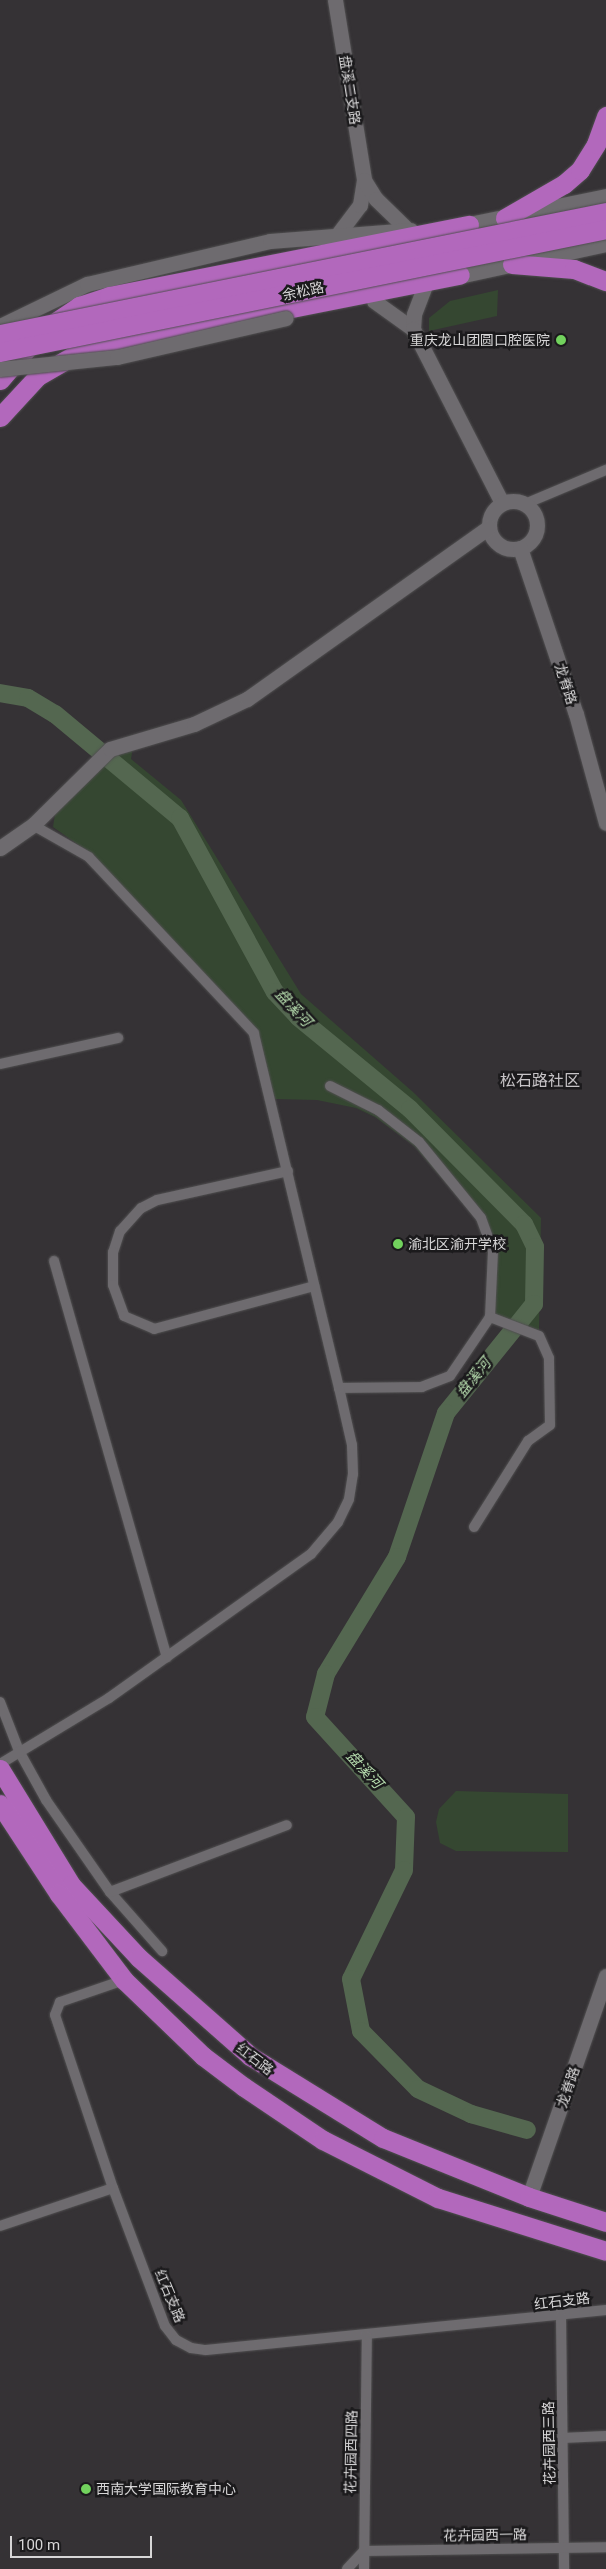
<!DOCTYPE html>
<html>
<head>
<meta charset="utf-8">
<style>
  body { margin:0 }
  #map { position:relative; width:606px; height:2569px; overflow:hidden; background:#353235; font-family:Roboto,"Noto Sans SC",sans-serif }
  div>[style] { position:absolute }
  .green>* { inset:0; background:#354731 }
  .river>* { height:18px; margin:-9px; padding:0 9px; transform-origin:9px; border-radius:9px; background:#546750 }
  .roads { filter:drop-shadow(0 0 1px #504f50) drop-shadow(0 0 1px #504f50) }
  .street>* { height:10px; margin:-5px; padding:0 5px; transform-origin:5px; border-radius:5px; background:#6e6b6f }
  .secondary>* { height:15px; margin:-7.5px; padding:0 7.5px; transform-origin:7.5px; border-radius:7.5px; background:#6e6b6f }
  .secondary>.ring { margin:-7.5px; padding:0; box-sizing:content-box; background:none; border:15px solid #6e6b6f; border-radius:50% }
  .highway>* { height:19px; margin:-9.5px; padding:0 9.5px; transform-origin:9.5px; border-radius:9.5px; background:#b268bc }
  .bridges { filter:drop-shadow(0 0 1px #504f50) drop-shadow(0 0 1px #504f50) }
  .secondary-bridge>* { height:15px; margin:-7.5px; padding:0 7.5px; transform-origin:7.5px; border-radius:7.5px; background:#6e6b6f }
  .highway-bridge>* { height:19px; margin:-9.5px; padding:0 9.5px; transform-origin:9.5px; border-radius:9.5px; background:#b268bc }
  .dots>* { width:14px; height:14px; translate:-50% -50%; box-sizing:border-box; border:2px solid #1b1a1c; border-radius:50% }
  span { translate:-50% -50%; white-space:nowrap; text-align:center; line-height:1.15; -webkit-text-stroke:5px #1b1a1c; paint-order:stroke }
  .street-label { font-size:14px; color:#d7d6d7 }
  .poi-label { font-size:14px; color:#d7d6d7 }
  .right { translate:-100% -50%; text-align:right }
  .left { translate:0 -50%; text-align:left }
  .water-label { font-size:15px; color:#b5dbad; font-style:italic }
  .quarter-label { font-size:16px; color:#c7c4c7 }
  .scale { position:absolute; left:10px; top:2536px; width:142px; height:22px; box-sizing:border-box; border:2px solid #d7d6d7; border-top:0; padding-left:6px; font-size:15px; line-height:18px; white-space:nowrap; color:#d7d6d7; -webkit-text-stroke:4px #1b1a1c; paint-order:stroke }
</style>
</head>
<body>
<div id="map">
  <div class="green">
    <i style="clip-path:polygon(498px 290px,497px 316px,429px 331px,429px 318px,450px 301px)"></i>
    <i style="clip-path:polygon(133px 747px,131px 759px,181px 800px,301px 994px,413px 1092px,541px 1218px,539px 1330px,486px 1314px,488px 1252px,477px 1220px,414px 1146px,375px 1117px,356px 1108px,317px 1100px,275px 1099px,255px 1031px,90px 853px,53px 827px,55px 814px,115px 755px)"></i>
    <i style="clip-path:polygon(456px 1791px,568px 1794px,568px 1852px,456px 1851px,440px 1843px,436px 1822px,439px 1809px)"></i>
  </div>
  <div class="river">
    <i style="left:0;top:693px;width:28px;rotate:10deg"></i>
    <i style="left:28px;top:698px;width:31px;rotate:31deg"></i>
    <i style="left:55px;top:714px;width:163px;rotate:39.8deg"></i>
    <i style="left:180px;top:818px;width:198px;rotate:61.4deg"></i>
    <i style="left:275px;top:992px;width:34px;rotate:47deg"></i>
    <i style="left:298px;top:1017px;width:145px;rotate:39.4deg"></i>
    <i style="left:410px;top:1109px;width:162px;rotate:45.3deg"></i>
    <i style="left:524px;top:1224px;width:25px;rotate:64deg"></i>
    <i style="left:535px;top:1247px;width:57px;rotate:91deg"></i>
    <i style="left:534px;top:1304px;width:140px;rotate:128.9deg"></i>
    <i style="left:446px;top:1413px;width:152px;rotate:108.8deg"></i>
    <i style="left:397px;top:1557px;width:137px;rotate:121.3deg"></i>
    <i style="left:326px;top:1674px;width:44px;rotate:104.3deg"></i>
    <i style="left:315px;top:1717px;width:135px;rotate:47.7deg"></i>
    <i style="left:406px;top:1817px;width:53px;rotate:92.2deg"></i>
    <i style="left:404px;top:1870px;width:121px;rotate:115.9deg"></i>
    <i style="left:351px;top:1979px;width:53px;rotate:79.1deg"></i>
    <i style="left:361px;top:2031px;width:81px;rotate:45.5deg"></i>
    <i style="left:418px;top:2089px;width:59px;rotate:25.3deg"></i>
    <i style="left:471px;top:2114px;width:58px;rotate:15.9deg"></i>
  </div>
  <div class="roads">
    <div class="street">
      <i style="left:525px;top:504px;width:88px;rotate:-22.8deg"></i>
      <i style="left:0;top:1064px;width:121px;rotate:-12.4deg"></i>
      <i style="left:330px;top:1086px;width:54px;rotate:26.6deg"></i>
      <i style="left:378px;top:1110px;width:52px;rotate:38deg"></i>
      <i style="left:419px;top:1142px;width:98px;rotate:50.8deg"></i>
      <i style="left:481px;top:1218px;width:35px;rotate:70deg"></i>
      <i style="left:493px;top:1251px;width:66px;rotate:92.6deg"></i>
      <i style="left:490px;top:1317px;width:71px;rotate:124.1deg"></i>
      <i style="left:450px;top:1376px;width:30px;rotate:159deg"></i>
      <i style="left:422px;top:1387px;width:83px;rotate:179.3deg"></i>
      <i style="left:288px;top:1171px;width:134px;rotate:167.5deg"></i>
      <i style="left:157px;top:1200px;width:18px;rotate:153deg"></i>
      <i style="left:141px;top:1208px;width:31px;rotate:132deg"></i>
      <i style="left:120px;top:1231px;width:22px;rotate:108deg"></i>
      <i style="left:113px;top:1252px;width:33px;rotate:90deg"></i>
      <i style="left:113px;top:1285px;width:33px;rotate:70deg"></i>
      <i style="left:124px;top:1316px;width:33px;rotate:23deg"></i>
      <i style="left:154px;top:1329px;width:166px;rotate:-15deg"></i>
      <i style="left:54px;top:1261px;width:412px;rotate:74.1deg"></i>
      <i style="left:474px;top:1527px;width:102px;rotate:-57.9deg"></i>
      <i style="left:528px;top:1441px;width:27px;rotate:-36deg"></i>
      <i style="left:550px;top:1425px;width:67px;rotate:-90.9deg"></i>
      <i style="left:549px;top:1358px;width:24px;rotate:-114deg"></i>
      <i style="left:539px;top:1336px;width:53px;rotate:-158.8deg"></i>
      <i style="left:0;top:1702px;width:53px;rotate:68.8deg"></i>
      <i style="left:19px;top:1751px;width:56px;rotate:61.1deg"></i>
      <i style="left:46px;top:1800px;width:112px;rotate:55.2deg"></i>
      <i style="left:110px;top:1892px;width:79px;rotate:48.6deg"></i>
      <i style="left:0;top:1764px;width:127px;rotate:-31.2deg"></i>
      <i style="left:109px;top:1698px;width:248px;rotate:-35.5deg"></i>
      <i style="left:311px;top:1554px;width:42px;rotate:-49.8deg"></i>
      <i style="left:338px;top:1522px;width:25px;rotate:-64deg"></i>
      <i style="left:349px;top:1499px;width:25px;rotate:-81deg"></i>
      <i style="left:353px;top:1474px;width:29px;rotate:-92deg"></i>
      <i style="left:352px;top:1445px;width:58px;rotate:-102.8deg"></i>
      <i style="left:339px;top:1388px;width:365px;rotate:-103.5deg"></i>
      <i style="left:254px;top:1033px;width:241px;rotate:-133.2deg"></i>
      <i style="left:89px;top:857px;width:64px;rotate:-150.3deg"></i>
      <i style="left:110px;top:1892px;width:189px;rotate:-20.7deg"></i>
      <i style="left:124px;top:1980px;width:68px;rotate:161deg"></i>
      <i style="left:60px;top:2002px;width:14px;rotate:111deg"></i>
      <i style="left:55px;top:2015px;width:182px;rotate:71.5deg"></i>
      <i style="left:113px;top:2188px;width:147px;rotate:69.4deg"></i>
      <i style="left:165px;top:2326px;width:18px;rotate:52deg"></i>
      <i style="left:176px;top:2340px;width:17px;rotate:28deg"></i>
      <i style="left:191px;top:2348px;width:15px;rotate:8deg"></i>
      <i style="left:206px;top:2350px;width:402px;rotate:-5.7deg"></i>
      <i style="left:0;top:2226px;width:119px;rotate:-18.6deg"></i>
      <i style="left:561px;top:2316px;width:253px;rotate:89.3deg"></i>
      <i style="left:562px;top:2438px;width:44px;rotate:-2.6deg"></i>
      <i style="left:347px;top:2569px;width:25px;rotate:-47deg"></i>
      <i style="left:364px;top:2551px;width:242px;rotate:-0.9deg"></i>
      <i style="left:364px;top:2569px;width:233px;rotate:-89.3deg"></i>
    </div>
    <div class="secondary">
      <i style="left:335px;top:0;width:182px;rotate:80.8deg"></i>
      <i style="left:459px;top:226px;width:150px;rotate:-11.5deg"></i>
      <i style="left:338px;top:234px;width:36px;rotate:-53deg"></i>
      <i style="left:360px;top:205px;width:25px;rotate:-81deg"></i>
      <i style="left:364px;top:180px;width:22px;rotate:58deg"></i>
      <i style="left:376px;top:199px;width:45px;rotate:44.1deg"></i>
      <i style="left:450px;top:278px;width:160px;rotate:-12.3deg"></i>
      <i style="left:374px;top:301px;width:48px;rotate:35.7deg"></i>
      <i style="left:413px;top:329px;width:15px;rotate:-86deg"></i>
      <i style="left:414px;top:314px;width:30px;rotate:-69deg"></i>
      <i style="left:0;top:326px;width:97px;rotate:-25.8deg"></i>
      <i style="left:87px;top:284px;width:188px;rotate:-13.2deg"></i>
      <i style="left:270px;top:241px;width:141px;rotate:-4.5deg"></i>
      <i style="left:413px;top:329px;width:195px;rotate:62.9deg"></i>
      <i class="ring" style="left:489px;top:501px;width:33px;height:33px"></i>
      <i style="left:520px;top:548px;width:175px;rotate:71.4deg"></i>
      <i style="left:576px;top:714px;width:113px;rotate:74.6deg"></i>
      <i style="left:0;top:848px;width:40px;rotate:-34.9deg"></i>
      <i style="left:33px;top:825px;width:108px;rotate:-44.6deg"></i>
      <i style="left:110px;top:749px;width:88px;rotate:-16.6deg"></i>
      <i style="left:194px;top:724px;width:59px;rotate:-25.3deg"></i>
      <i style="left:247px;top:699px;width:297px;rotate:-35.4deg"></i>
      <i style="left:529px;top:2197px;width:234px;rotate:-70.8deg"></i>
    </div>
    <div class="highway">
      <i style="left:505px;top:218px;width:68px;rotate:-30deg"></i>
      <i style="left:564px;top:184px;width:21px;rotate:-41deg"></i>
      <i style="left:580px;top:170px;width:31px;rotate:-58deg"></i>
      <i style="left:596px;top:144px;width:30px;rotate:-70deg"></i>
      <i style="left:512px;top:264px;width:62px;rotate:4.6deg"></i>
      <i style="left:574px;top:269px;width:34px;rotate:21deg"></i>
      <i style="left:0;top:380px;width:65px;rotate:-49.4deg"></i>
      <i style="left:42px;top:331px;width:45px;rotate:-34deg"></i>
      <i style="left:79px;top:306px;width:32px;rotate:-18deg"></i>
      <i style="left:109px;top:296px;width:367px;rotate:-11.2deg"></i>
      <i style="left:0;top:417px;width:56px;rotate:-47.2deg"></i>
      <i style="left:38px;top:376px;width:54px;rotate:-29.9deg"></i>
      <i style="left:85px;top:349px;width:382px;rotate:-11.2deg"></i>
      <i style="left:0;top:1769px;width:136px;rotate:58.5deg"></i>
      <i style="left:71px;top:1885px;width:100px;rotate:47deg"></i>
      <i style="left:139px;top:1958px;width:148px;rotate:41.4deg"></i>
      <i style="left:250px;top:2056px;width:156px;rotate:31.7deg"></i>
      <i style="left:383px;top:2138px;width:157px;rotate:22deg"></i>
      <i style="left:529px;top:2197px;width:81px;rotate:18deg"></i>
      <i style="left:0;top:1804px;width:108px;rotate:56.8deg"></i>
      <i style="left:59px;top:1894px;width:108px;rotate:52.9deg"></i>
      <i style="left:124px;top:1980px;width:110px;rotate:43.9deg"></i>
      <i style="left:203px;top:2056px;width:51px;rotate:37.1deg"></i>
      <i style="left:244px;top:2087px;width:95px;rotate:33.9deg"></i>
      <i style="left:323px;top:2140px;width:129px;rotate:26.8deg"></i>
      <i style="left:438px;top:2198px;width:176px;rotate:17.5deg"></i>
    </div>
  </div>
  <div class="bridges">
    <div class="secondary-bridge">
      <i style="left:0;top:369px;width:118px;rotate:-5.9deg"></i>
      <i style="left:117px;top:357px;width:173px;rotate:-13deg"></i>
    </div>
    <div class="highway-bridge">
      <i style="left:0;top:334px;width:618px;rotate:-11.38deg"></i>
      <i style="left:0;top:352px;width:618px;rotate:-11.47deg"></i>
    </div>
  </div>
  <div class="dots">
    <i style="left:561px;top:340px;background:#72d25d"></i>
    <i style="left:398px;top:1244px;background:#72d25d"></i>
    <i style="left:86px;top:2489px;background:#72d25d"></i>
  </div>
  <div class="street-label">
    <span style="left:350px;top:90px;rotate:81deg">盘溪二支路</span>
    <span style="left:303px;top:291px;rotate:-12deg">余松路</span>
    <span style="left:566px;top:684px;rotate:72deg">龙脊路</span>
    <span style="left:255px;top:2059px;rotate:37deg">红石路</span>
    <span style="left:568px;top:2087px;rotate:-71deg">龙脊路</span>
    <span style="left:170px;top:2296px;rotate:67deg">红石支路</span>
    <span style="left:562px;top:2301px;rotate:-7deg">红石支路</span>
    <span style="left:549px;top:2443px;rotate:-91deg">花卉园西三路</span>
    <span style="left:351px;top:2452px;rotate:-89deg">花卉园西四路</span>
    <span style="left:485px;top:2535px;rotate:-1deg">花卉园西一路</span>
  </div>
  <div class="poi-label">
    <span class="right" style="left:550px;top:340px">重庆龙山团圆口腔医院</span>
    <span class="left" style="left:408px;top:1244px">渝北区渝开学校</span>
    <span class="left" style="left:96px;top:2489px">西南大学国际教育中心</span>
  </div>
  <div class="water-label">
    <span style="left:293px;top:1008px;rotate:47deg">盘溪河</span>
    <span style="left:474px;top:1378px;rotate:-51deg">盘溪河</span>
    <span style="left:364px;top:1770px;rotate:47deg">盘溪河</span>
  </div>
  <div class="quarter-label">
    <span style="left:540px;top:1081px">松石路社区</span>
  </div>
  <div class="scale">100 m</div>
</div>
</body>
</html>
